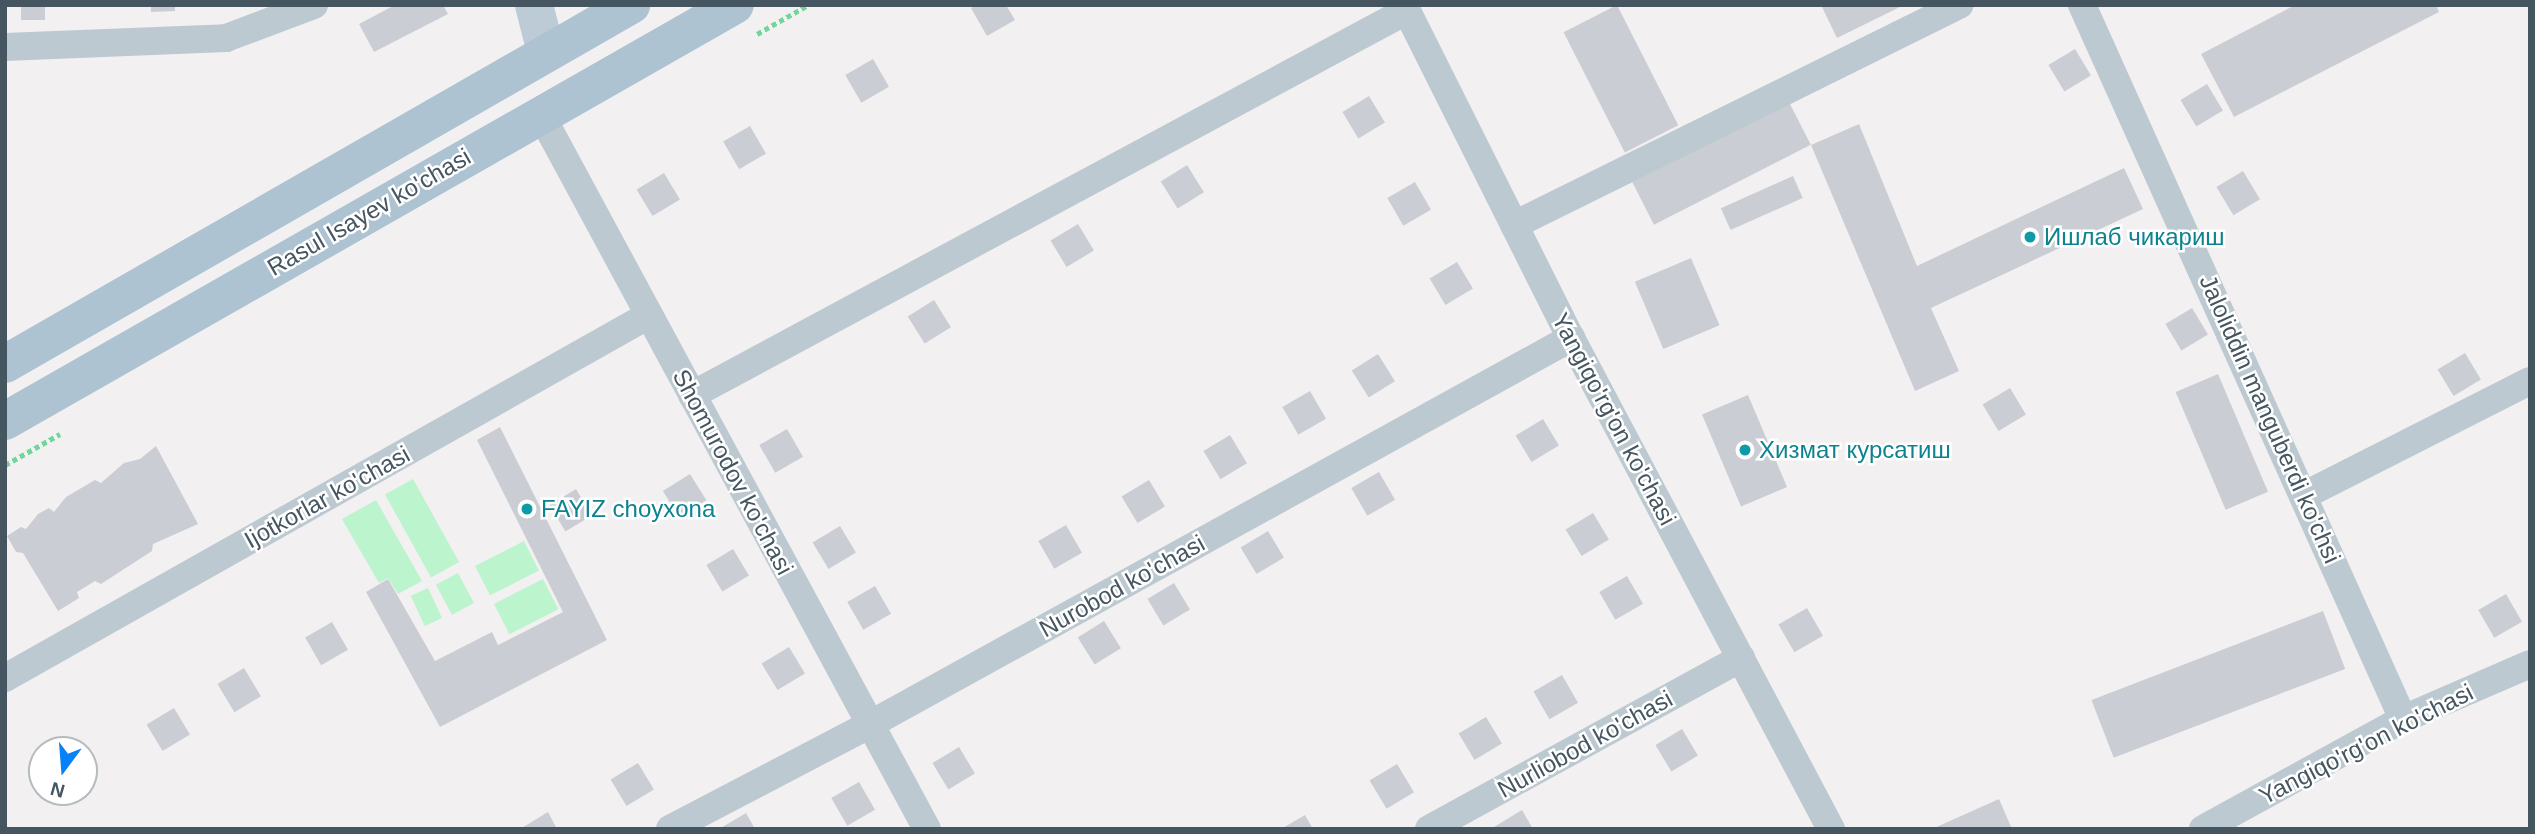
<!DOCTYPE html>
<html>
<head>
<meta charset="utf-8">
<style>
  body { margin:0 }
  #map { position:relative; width:2535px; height:834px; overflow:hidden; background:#f3f0f1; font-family:Helvetica,sans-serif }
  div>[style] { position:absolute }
  .green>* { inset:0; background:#bbf4cd; transform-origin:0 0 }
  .building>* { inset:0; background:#caced4; transform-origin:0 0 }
  .path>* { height:4.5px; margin-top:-2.25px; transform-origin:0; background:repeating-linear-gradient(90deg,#70d69c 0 5px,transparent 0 8.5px) }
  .street>* { height:28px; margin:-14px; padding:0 14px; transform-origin:14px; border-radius:14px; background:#bdc9d1 }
  .secondary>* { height:38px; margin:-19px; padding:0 19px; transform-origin:19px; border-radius:19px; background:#bdcbd6 }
  .primary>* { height:38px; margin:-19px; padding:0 19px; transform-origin:19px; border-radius:19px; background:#aec3d2 }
  .dots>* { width:19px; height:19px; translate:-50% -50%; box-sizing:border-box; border:4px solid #fff; border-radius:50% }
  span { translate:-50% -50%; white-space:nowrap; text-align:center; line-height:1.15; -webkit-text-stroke:5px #fff; paint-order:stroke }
  .street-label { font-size:24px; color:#465660 }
  .culture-label { font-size:24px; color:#0d838f }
  .left { translate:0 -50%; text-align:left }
  .frame { position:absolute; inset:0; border:7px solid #465660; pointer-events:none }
  .north { position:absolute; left:28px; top:736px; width:70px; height:70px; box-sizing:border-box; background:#fff; border:2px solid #b5bbbf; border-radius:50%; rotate:196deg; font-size:19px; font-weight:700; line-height:28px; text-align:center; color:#465660 }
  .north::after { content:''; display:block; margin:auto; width:24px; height:32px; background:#0681f8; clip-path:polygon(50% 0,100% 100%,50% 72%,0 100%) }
</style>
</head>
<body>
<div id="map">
  <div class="green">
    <i style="left:413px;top:479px;width:95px;height:32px;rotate:61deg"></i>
    <i style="clip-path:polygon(376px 500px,422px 581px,398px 594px,388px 578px,379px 583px,342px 519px)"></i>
    <i style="left:524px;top:541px;width:33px;height:55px;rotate:63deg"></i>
    <i style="left:458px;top:573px;width:34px;height:25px;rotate:62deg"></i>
    <i style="left:543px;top:579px;width:34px;height:55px;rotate:63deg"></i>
    <i style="left:428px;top:588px;width:33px;height:19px;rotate:65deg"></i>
  </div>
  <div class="building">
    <i style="left:21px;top:5px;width:24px;height:15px"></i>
    <i style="clip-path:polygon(151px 5px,175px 5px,175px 11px,151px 12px)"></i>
    <i style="clip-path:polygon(395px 5px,443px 5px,448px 14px,374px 52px,359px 24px)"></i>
    <i style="clip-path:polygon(976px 5px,1006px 5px,1015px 20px,987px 36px,971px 8px)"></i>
    <i style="left:1617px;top:5px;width:135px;height:60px;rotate:63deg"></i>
    <i style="clip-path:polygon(1821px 5px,1904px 5px,1837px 38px)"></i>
    <i style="clip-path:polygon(2295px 5px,2436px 5px,2439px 12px,2234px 117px,2201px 54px)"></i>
    <i style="left:2075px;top:49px;width:31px;height:31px;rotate:59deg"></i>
    <i style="left:873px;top:59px;width:32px;height:32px;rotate:60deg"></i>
    <i style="left:2207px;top:84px;width:31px;height:31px;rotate:59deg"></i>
    <i style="left:1369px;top:96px;width:31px;height:31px;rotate:59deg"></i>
    <i style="left:1789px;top:102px;width:48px;height:176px;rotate:63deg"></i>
    <i style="clip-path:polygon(1859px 124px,1917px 266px,2124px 168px,2143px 209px,1931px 308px,1959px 371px,1915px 391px,1811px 145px)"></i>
    <i style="left:750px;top:126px;width:32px;height:31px;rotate:60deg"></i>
    <i style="left:1187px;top:165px;width:32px;height:31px;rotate:58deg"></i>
    <i style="left:2243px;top:171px;width:33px;height:31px;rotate:59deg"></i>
    <i style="left:664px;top:173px;width:31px;height:32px;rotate:59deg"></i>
    <i style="left:1793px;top:176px;width:24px;height:79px;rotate:66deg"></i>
    <i style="left:1415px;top:182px;width:32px;height:32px;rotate:60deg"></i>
    <i style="left:1078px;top:224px;width:31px;height:32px;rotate:59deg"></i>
    <i style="left:1691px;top:258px;width:73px;height:61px;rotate:67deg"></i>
    <i style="left:1457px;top:262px;width:31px;height:32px;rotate:59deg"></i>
    <i style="left:934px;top:300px;width:32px;height:31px;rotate:58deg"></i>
    <i style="left:2192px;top:308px;width:31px;height:31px;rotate:59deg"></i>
    <i style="left:2465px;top:353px;width:31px;height:32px;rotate:59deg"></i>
    <i style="left:1378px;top:354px;width:32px;height:31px;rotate:58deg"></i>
    <i style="left:2218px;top:374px;width:128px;height:46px;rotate:67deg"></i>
    <i style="left:2010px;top:388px;width:31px;height:32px;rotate:59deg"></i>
    <i style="left:1310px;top:391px;width:32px;height:32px;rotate:60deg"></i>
    <i style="left:1748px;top:395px;width:100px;height:50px;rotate:67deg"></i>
    <i style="left:1543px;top:419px;width:31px;height:32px;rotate:59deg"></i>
    <i style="clip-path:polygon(500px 427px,607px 640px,440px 727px,366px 592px,388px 579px,435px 661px,492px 632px,498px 645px,563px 612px,477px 440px)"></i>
    <i style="left:787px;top:429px;width:32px;height:32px;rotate:60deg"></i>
    <i style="left:1230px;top:435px;width:33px;height:31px;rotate:59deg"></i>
    <i style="clip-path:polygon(156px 446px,198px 524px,153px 544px,152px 551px,101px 584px,95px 581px,77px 592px,79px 598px,58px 611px,23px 553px,16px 552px,7px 536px,21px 527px,26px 529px,38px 514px,49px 508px,54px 512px,66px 497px,95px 480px,101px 483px,124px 463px,140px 459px)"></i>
    <i style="left:1379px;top:472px;width:32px;height:32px;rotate:60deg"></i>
    <i style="left:690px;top:474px;width:31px;height:32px;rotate:58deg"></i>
    <i style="left:1149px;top:480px;width:31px;height:32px;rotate:59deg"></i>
    <i style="left:576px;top:489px;width:31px;height:31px;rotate:59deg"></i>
    <i style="left:1593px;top:513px;width:31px;height:32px;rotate:59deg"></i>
    <i style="left:1066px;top:525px;width:32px;height:32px;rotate:60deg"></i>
    <i style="left:840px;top:526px;width:31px;height:32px;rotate:59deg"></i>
    <i style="left:1268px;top:531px;width:31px;height:32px;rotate:59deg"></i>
    <i style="left:733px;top:549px;width:31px;height:31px;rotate:59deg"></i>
    <i style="left:1627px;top:576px;width:32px;height:32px;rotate:60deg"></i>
    <i style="left:1174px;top:583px;width:31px;height:31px;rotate:59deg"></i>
    <i style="left:875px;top:586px;width:32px;height:32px;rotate:60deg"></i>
    <i style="left:2506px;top:594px;width:32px;height:32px;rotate:60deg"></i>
    <i style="left:1807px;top:608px;width:32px;height:33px;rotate:60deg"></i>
    <i style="left:2323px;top:611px;width:62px;height:248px;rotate:69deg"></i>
    <i style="left:1104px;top:621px;width:32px;height:31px;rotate:58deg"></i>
    <i style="left:332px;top:622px;width:32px;height:31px;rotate:60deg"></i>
    <i style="left:789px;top:647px;width:31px;height:32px;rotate:59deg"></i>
    <i style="left:244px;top:668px;width:33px;height:31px;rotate:59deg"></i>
    <i style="left:1562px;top:675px;width:32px;height:33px;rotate:60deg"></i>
    <i style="left:174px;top:708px;width:31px;height:32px;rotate:59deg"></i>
    <i style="left:1486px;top:717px;width:31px;height:32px;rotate:59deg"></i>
    <i style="left:1682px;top:729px;width:31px;height:31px;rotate:59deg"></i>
    <i style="left:959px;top:747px;width:31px;height:31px;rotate:59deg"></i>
    <i style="left:638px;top:763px;width:31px;height:32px;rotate:59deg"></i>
    <i style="left:1397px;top:764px;width:33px;height:32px;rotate:59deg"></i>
    <i style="left:859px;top:782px;width:32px;height:32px;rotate:60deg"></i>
    <i style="clip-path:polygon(55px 792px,80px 792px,61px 803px)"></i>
    <i style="clip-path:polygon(1999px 799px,2012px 829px,1932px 829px)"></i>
    <i style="clip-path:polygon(1522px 810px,1533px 829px,1496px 829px,1494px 827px)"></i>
    <i style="clip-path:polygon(548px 812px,557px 829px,520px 829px)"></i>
    <i style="clip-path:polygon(746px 813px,755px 829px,719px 829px)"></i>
    <i style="clip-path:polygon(1305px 815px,1313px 829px,1281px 829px)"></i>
  </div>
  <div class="path">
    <i style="left:757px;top:34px;width:59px;rotate:-29.6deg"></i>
    <i style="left:5px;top:465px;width:63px;rotate:-29.4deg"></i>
  </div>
  <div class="street">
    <i style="left:1404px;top:5px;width:373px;rotate:63.4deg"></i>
    <i style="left:1571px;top:338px;width:556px;rotate:62.1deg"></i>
    <i style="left:2082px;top:5px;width:783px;rotate:65.79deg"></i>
    <i style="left:5px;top:47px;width:221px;rotate:-2.3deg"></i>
    <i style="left:226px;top:38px;width:94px;rotate:-20.6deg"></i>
    <i style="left:540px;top:113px;width:814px;rotate:61.61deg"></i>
    <i style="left:1514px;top:225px;width:497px;rotate:-26.3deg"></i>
    <i style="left:692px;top:395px;width:811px;rotate:-28.27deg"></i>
    <i style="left:2305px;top:495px;width:252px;rotate:-26.9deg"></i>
    <i style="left:5px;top:678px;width:739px;rotate:-29.41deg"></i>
    <i style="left:670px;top:829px;width:225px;rotate:-27.6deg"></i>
    <i style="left:869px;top:725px;width:802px;rotate:-28.87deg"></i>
    <i style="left:1429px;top:829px;width:356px;rotate:-28.7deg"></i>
    <i style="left:2203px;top:829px;width:228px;rotate:-28.8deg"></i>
    <i style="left:2403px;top:719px;width:138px;rotate:-23.4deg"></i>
  </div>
  <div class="secondary">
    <i style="left:534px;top:5px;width:49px;rotate:75.7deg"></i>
  </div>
  <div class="primary">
    <i style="left:5px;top:364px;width:722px;rotate:-29.83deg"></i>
    <i style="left:5px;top:421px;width:840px;rotate:-29.68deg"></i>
  </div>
  <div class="dots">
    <i style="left:2030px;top:237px;background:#0f9aa8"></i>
    <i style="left:1745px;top:450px;background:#0f9aa8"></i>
    <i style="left:527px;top:509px;background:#0f9aa8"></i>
  </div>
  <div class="street-label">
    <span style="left:369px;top:212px;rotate:-30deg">Rasul Isayev ko'chasi</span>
    <span style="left:1614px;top:419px;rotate:62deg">Yangiqo'rg'on ko'chasi</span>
    <span style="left:2270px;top:419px;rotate:66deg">Jaloliddin manguberdi ko'chsi</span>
    <span style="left:733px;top:472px;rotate:62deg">Shomurodov ko'chasi</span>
    <span style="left:327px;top:497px;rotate:-29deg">Ijotkorlar ko'chasi</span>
    <span style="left:1122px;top:586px;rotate:-29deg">Nurobod ko'chasi</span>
    <span style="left:1585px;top:744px;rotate:-29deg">Nurliobod ko'chasi</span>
    <span style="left:2366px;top:744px;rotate:-27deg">Yangiqo'rg'on ko'chasi</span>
  </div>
  <div class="culture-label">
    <span class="left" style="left:2044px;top:237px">Ишлаб чикариш</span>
    <span class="left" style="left:1759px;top:450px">Хизмат курсатиш</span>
    <span class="left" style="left:541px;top:509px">FAYIZ choyxona</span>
  </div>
  <div class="frame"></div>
  <div class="north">N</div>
</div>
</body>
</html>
